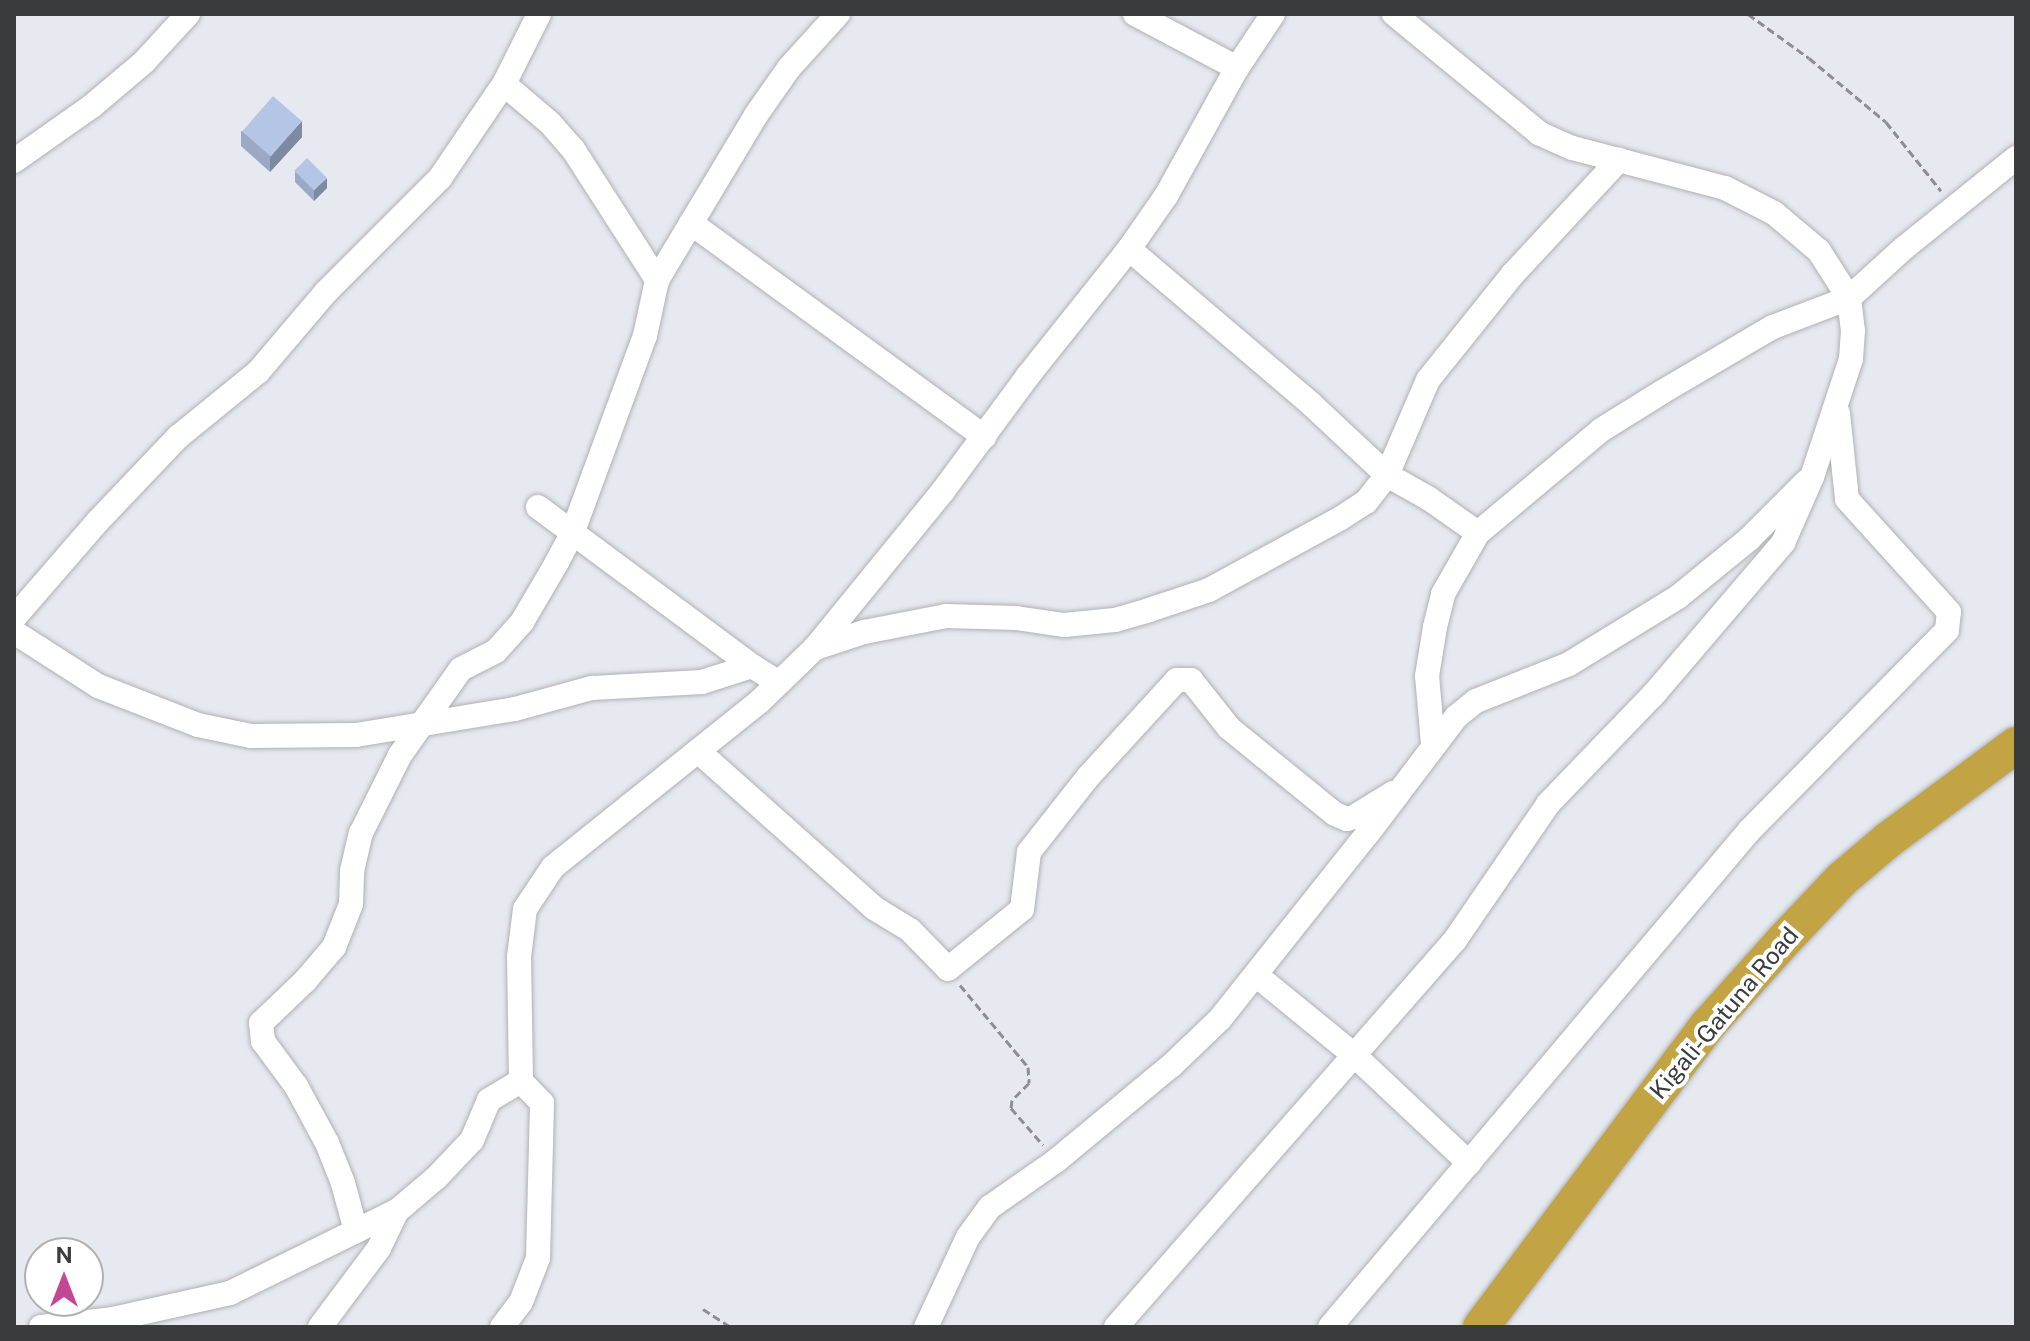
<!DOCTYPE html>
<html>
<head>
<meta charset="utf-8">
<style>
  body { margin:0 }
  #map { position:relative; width:2030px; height:1341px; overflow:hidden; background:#e6e9ef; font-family:"Public Sans",sans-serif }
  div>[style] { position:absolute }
  .path>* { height:3px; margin-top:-1.5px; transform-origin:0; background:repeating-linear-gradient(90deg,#8c8e92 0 8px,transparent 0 12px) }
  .roads { filter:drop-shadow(0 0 2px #aeb1b6) drop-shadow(0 0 2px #aeb1b6) }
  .minor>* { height:24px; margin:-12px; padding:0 12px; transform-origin:12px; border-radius:12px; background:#fff }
  .highway>* { height:36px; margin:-18px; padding:0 18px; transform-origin:18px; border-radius:18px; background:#c2a444 }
  .wall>* { inset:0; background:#9ba9c6 }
  .shaded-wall>* { inset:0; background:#7e8aa1 }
  .building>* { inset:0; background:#b4c5e6; transform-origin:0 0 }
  span { translate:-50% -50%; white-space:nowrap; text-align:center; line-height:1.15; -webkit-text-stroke:8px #fff; paint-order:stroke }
  .street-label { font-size:24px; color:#3a3b3d }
  .frame { position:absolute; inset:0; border:16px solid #3a3b3d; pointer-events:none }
  .north { position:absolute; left:24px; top:1237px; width:80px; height:80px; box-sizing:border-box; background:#fff; border:2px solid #b0b1b1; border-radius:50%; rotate:0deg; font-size:22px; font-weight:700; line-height:32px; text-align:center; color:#3a3b3d }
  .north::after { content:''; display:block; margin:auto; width:28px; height:36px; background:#c44795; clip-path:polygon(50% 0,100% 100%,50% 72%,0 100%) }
</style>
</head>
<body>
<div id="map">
  <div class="path">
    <i style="left:1748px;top:14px;width:75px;rotate:35.8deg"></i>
    <i style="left:1809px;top:58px;width:100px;rotate:39.7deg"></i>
    <i style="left:1886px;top:122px;width:88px;rotate:51.4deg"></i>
    <i style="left:960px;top:985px;width:107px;rotate:50.3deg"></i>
    <i style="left:1028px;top:1067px;width:16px;rotate:86deg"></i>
    <i style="left:1029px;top:1083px;width:24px;rotate:135deg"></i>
    <i style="left:1012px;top:1100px;width:8px;rotate:97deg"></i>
    <i style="left:1011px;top:1108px;width:49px;rotate:49.1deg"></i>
    <i style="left:703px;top:1309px;width:33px;rotate:33deg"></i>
  </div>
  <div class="roads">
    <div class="minor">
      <i style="left:1135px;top:14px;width:115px;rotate:27.9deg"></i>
      <i style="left:504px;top:84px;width:60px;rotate:40.3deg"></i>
      <i style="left:550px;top:123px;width:35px;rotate:49deg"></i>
      <i style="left:573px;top:149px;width:156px;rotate:57.3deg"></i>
      <i style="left:14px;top:161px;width:95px;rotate:-35.2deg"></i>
      <i style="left:92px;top:106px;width:68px;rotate:-40.2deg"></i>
      <i style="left:144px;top:62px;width:65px;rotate:-47.5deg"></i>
      <i style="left:691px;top:223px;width:363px;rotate:36.1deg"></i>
      <i style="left:1129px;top:249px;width:239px;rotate:40.4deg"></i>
      <i style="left:1311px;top:404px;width:104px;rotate:43.1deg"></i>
      <i style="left:1387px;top:475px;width:103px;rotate:-66.7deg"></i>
      <i style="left:1428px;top:380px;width:136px;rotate:-51.3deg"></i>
      <i style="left:1513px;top:274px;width:156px;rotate:-47.1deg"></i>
      <i style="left:538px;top:507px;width:267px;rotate:36.6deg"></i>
      <i style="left:14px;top:618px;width:128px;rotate:-49.1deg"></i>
      <i style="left:98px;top:521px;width:116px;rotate:-46.4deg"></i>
      <i style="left:178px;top:437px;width:103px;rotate:-39.1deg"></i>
      <i style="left:258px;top:372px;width:105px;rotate:-49.6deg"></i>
      <i style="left:326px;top:292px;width:161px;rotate:-45deg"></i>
      <i style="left:440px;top:178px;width:114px;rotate:-55.8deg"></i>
      <i style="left:504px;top:84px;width:78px;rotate:-63.4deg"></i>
      <i style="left:14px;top:632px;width:100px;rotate:32.7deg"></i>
      <i style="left:98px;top:686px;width:107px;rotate:21.3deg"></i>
      <i style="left:198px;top:725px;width:54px;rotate:11.7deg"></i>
      <i style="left:251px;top:736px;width:105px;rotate:-0.5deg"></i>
      <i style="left:356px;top:735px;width:161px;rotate:-9.3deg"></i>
      <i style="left:515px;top:709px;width:80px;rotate:-15.3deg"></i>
      <i style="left:592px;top:688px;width:110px;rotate:-3.1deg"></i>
      <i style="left:702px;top:682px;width:52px;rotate:-17.7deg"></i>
      <i style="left:752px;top:666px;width:31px;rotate:32deg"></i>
      <i style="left:815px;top:648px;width:203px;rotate:-50.8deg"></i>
      <i style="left:943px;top:491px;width:142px;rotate:-53.6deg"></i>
      <i style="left:1027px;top:377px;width:164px;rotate:-51.4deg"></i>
      <i style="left:1129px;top:249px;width:65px;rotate:-55.1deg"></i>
      <i style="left:1166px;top:196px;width:146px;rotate:-61deg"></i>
      <i style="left:1237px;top:68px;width:65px;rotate:-56.3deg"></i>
      <i style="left:1433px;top:744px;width:68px;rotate:-95deg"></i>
      <i style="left:1427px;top:676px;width:50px;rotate:-80.7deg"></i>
      <i style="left:1435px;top:627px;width:34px;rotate:-76deg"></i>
      <i style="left:1443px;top:594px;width:70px;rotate:-60.2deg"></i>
      <i style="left:698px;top:751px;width:236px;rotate:41.7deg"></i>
      <i style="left:874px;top:908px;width:42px;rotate:31.4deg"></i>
      <i style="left:910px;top:930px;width:54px;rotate:45.7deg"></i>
      <i style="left:948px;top:969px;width:95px;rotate:-39deg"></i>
      <i style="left:1022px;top:909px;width:57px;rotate:-83deg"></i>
      <i style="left:1029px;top:852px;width:95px;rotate:-51.8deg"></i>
      <i style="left:1088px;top:777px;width:132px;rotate:-47.5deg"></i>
      <i style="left:1177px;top:680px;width:14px"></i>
      <i style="left:1191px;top:680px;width:61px;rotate:51.6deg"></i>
      <i style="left:1229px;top:728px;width:136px;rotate:39.1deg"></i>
      <i style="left:1335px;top:814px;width:13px;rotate:23deg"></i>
      <i style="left:1347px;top:819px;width:7px;rotate:-16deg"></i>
      <i style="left:1354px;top:817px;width:46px;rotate:-31.6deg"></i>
      <i style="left:1256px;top:975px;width:127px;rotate:39.2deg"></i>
      <i style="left:1354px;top:1055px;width:158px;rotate:43.2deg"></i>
      <i style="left:356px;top:1231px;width:50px;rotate:-105.2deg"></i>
      <i style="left:343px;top:1183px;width:43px;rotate:-111.8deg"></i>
      <i style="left:327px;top:1143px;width:65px;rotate:-118.5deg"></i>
      <i style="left:296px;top:1086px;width:56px;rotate:-126.3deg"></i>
      <i style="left:263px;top:1041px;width:18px;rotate:-96deg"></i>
      <i style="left:261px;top:1023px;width:61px;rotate:-43.7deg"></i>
      <i style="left:305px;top:981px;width:45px;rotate:-49.5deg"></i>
      <i style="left:334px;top:947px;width:46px;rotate:-68.4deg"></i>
      <i style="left:351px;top:904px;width:33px;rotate:-88deg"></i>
      <i style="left:352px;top:871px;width:39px;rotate:-77deg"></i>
      <i style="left:361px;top:833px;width:87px;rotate:-63.4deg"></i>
      <i style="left:400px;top:755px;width:105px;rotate:-54.7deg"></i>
      <i style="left:461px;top:669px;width:39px;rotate:-27deg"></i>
      <i style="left:496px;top:651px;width:39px;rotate:-48deg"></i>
      <i style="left:522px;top:622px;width:67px;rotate:-59.6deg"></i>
      <i style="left:556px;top:564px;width:34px;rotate:-62deg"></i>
      <i style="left:572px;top:534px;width:211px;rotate:-69.8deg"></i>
      <i style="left:645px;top:336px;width:57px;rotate:-77.9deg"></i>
      <i style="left:657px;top:280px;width:192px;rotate:-59deg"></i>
      <i style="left:756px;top:115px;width:57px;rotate:-54.9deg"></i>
      <i style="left:789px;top:68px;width:73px;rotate:-47.8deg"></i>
      <i style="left:41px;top:1327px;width:72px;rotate:-6.3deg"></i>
      <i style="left:113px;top:1319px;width:120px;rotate:-12.5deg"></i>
      <i style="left:230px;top:1293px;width:186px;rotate:-26.2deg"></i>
      <i style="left:397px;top:1211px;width:52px;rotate:-40.4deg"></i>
      <i style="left:437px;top:1177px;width:51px;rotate:-46.6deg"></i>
      <i style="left:472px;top:1140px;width:43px;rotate:-67deg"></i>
      <i style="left:489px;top:1100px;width:37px;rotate:-31deg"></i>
      <i style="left:320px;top:1327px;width:99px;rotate:-53.2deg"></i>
      <i style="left:379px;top:1248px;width:41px;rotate:-64.1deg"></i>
      <i style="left:502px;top:1327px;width:31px;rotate:-53deg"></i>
      <i style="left:521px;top:1302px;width:47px;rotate:-68.9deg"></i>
      <i style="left:538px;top:1258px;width:155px;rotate:-88.5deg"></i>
      <i style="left:542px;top:1103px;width:30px;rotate:-134deg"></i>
      <i style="left:521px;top:1081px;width:124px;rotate:-90.9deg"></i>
      <i style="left:519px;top:957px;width:48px;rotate:-82.9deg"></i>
      <i style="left:525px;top:909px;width:50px;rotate:-56.3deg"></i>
      <i style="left:553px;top:867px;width:264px;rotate:-38.7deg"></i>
      <i style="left:759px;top:702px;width:78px;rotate:-44deg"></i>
      <i style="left:815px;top:648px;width:52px;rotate:-18.1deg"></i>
      <i style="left:864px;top:632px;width:84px;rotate:-11deg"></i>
      <i style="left:946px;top:616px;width:70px;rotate:1.6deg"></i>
      <i style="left:1016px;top:618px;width:49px;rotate:8.3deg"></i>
      <i style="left:1064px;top:625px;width:51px;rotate:-5.6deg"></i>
      <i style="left:1115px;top:620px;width:35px;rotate:-16deg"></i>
      <i style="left:1149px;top:610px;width:63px;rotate:-18.4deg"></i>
      <i style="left:1209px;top:590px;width:150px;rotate:-28.6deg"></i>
      <i style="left:1341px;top:518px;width:30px;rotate:-33deg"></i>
      <i style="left:1366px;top:502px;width:34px;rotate:-52deg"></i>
      <i style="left:1387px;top:475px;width:47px;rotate:29.3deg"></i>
      <i style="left:1428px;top:498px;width:61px;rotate:35deg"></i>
      <i style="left:1478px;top:533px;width:160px;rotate:-39.9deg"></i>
      <i style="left:1601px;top:430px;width:72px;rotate:-31.9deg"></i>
      <i style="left:1662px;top:392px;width:129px;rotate:-30.4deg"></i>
      <i style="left:1773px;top:327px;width:81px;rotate:-20.9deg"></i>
      <i style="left:1849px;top:298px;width:74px;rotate:-42.3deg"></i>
      <i style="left:1904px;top:248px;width:144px;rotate:-38.8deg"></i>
      <i style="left:926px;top:1327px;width:99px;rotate:-65deg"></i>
      <i style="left:968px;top:1237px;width:37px;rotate:-54deg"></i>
      <i style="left:990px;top:1207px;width:82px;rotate:-35deg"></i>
      <i style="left:1057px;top:1160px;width:149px;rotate:-39.6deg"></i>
      <i style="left:1172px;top:1065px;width:66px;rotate:-43.8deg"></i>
      <i style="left:1220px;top:1019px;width:239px;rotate:-51.5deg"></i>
      <i style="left:1369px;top:832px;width:144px;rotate:-52.9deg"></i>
      <i style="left:1456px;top:717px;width:26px;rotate:-39deg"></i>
      <i style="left:1476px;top:701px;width:100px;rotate:-21.7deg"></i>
      <i style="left:1569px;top:664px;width:128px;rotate:-31.6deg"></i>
      <i style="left:1678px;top:597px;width:92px;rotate:-39.2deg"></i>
      <i style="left:1749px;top:539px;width:82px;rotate:-45deg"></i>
      <i style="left:1116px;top:1327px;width:514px;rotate:-48.78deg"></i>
      <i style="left:1455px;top:940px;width:165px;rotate:-55.6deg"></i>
      <i style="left:1548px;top:804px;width:153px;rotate:-46.1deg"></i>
      <i style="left:1654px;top:694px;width:199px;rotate:-49.5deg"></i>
      <i style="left:1783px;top:543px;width:72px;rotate:-66.3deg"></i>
      <i style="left:1812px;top:477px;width:124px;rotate:-71.7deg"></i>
      <i style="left:1851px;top:359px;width:28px;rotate:-86deg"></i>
      <i style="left:1853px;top:331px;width:33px;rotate:-97deg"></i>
      <i style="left:1849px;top:298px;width:56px;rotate:-122.6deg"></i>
      <i style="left:1819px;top:251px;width:59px;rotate:-139.8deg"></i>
      <i style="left:1774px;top:213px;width:55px;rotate:-153deg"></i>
      <i style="left:1725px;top:188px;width:158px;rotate:-165.3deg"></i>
      <i style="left:1572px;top:148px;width:36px;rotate:-156deg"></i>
      <i style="left:1539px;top:133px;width:188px;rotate:-140.6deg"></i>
      <i style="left:1330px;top:1327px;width:649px;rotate:-49.81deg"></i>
      <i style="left:1749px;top:831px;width:282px;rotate:-45.4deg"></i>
      <i style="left:1947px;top:630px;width:18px;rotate:-84deg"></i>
      <i style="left:1949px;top:612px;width:152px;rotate:-132.1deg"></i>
      <i style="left:1847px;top:499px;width:86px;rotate:-96deg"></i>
    </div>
    <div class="highway">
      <i style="left:1481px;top:1327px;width:376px;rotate:-53.1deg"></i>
      <i style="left:1707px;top:1026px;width:118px;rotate:-48.1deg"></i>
      <i style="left:1786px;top:938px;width:81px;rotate:-46.5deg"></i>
      <i style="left:1842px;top:879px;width:60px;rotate:-40.3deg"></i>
      <i style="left:1888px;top:840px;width:159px;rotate:-36.6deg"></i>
    </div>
  </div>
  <div class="wall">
    <i style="clip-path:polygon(241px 131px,302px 137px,270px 172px,241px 146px)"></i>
    <i style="clip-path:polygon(295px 171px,327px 188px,314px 201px,295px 182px)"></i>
  </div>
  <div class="shaded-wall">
    <i style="clip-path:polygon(302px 121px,302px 137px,270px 172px,270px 156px)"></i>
    <i style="clip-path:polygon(327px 178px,327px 188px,314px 201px,314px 190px)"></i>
  </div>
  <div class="building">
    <i style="left:273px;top:96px;width:38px;height:47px;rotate:41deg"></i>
    <i style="left:307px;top:158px;width:28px;height:18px;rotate:45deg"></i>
  </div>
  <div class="street-label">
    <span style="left:1724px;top:1013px;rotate:-50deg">Kigali-Gatuna Road</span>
  </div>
  <div class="frame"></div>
  <div class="north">N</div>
</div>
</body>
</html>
